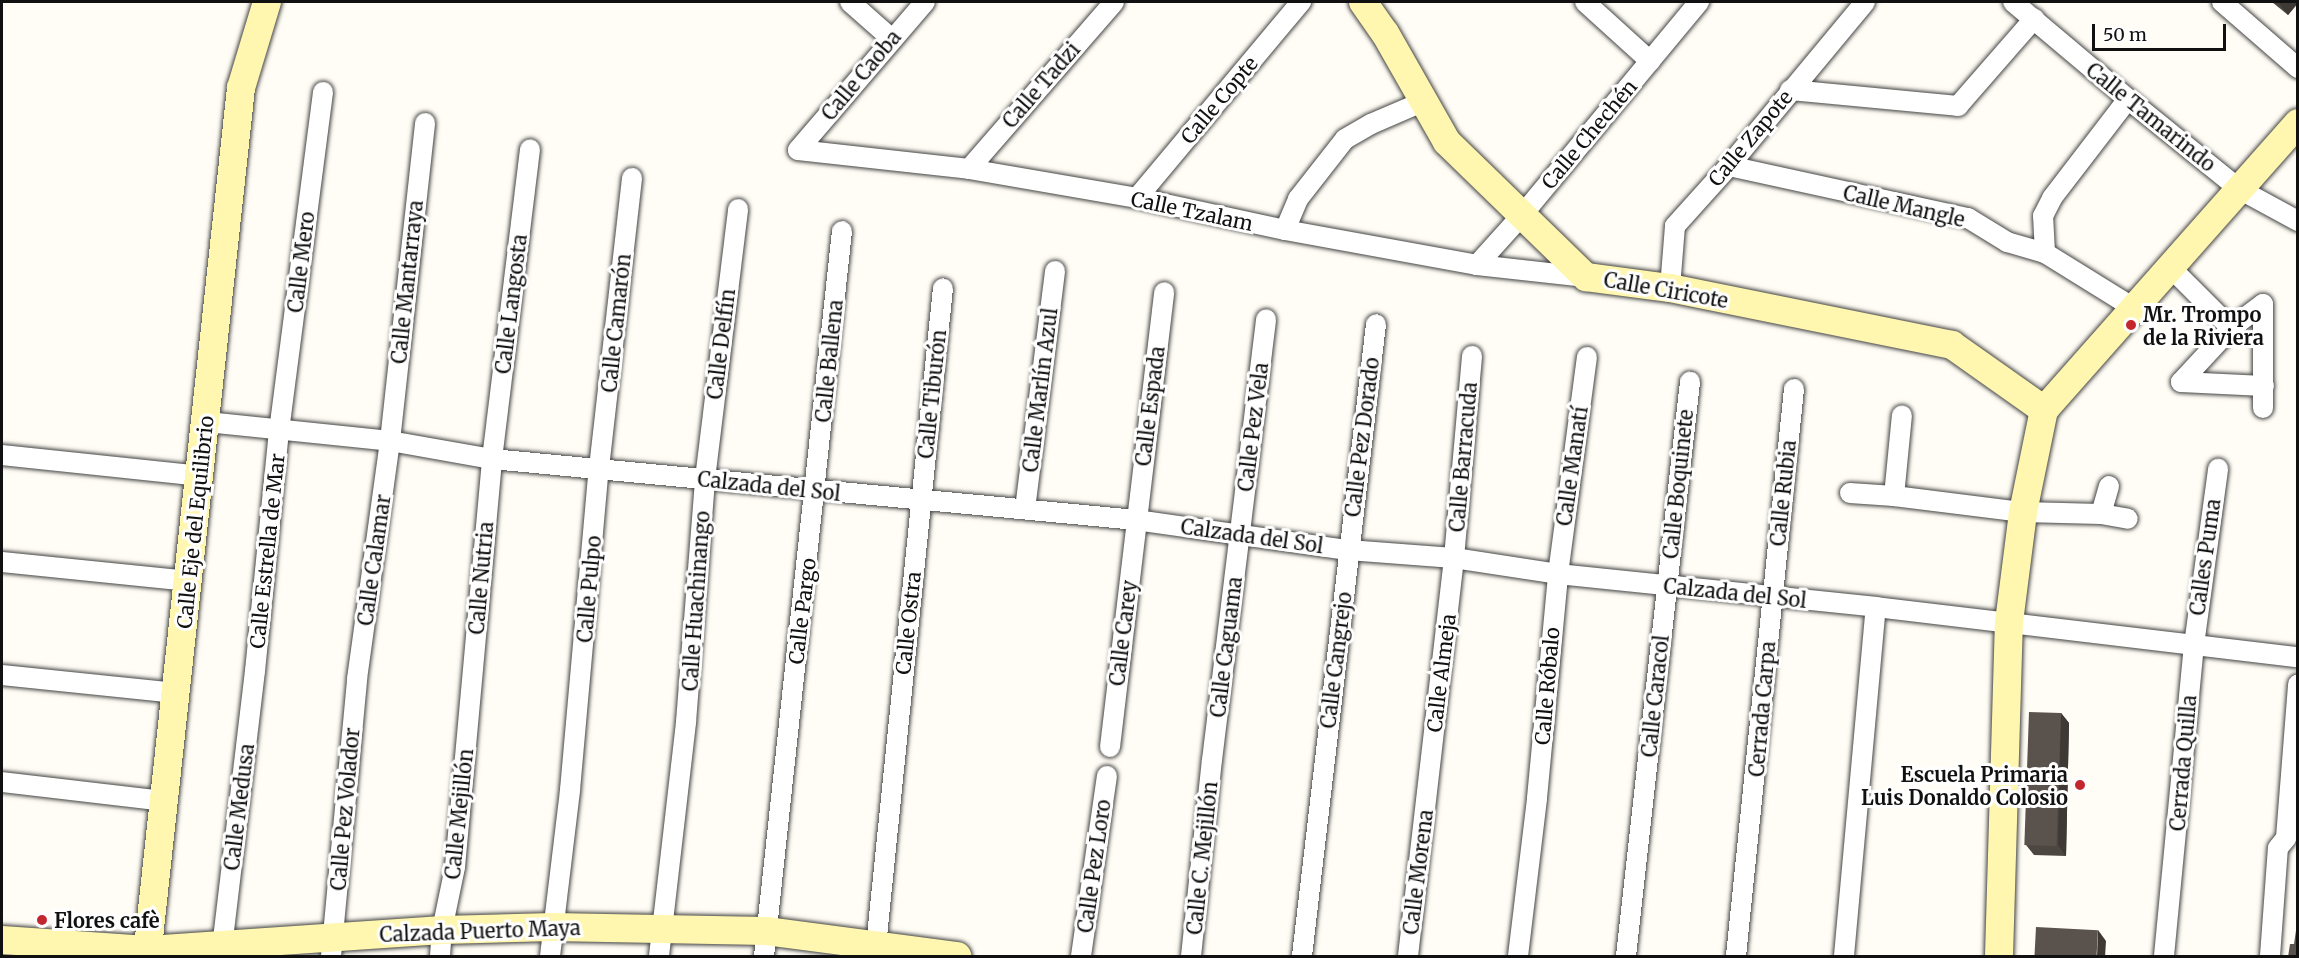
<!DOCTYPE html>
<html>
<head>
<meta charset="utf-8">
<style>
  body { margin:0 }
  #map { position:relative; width:2299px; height:958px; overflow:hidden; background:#fffdf5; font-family:Merriweather,serif }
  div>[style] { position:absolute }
  .roads { filter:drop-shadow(0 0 2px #444) drop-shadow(0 0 2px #444) }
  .street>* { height:20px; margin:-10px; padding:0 10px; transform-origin:10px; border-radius:10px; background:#fff }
  .secondary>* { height:28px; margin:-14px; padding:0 14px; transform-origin:14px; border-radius:14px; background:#fff6b0 }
  .wall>* { inset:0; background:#4d4742 }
  .shaded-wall>* { inset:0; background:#3f3936 }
  .building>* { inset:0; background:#5a524d; transform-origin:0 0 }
  .dots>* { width:16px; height:16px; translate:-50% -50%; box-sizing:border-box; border:3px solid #fff; border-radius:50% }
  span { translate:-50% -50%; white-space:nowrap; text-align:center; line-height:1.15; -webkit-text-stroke:6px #fff; paint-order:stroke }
  .street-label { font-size:20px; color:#111 }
  .poi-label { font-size:20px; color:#111; font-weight:700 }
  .left { translate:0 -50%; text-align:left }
  .right { translate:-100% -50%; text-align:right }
  .frame { position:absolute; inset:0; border:3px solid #111; pointer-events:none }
  .scale { position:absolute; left:2092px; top:24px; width:134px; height:27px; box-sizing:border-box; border:3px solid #111; border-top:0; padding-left:8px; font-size:18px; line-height:21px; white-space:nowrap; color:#111; -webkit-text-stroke:4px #fff; paint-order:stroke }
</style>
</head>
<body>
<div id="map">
  <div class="roads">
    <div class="street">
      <i style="left:850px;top:2px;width:56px;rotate:41.4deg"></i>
      <i style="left:1585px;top:2px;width:88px;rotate:42.2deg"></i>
      <i style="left:2013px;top:2px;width:150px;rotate:40.1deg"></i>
      <i style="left:2128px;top:99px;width:143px;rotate:39deg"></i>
      <i style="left:2239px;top:189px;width:67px;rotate:28.5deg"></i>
      <i style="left:2222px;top:2px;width:101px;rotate:41deg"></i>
      <i style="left:1790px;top:90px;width:169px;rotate:5.4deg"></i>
      <i style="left:1958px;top:106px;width:116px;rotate:-48.9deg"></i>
      <i style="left:798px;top:150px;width:172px;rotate:6.3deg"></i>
      <i style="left:969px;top:169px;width:170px;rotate:9.8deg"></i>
      <i style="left:1137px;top:198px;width:151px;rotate:12.2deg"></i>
      <i style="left:1285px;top:230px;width:195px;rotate:10.3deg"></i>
      <i style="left:1477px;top:265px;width:110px;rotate:6.3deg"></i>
      <i style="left:798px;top:150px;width:195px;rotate:-49.4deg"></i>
      <i style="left:1729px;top:166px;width:245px;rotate:12.3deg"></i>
      <i style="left:1968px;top:218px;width:46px;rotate:31.6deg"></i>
      <i style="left:2007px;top:242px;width:40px;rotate:16deg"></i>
      <i style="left:2045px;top:253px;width:102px;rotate:31.8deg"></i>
      <i style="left:969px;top:169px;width:221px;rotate:-49deg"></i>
      <i style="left:1137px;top:198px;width:256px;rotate:-50.1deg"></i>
      <i style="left:1285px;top:230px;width:34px;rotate:-67deg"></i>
      <i style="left:1298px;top:199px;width:76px;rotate:-51.9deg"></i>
      <i style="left:1345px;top:139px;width:30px;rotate:-30deg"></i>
      <i style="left:1371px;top:124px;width:56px;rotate:-23.3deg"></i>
      <i style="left:2045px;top:253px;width:37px;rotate:-93deg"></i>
      <i style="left:2043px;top:216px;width:20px;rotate:-63deg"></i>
      <i style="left:2052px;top:198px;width:125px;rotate:-52.5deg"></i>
      <i style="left:1477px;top:265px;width:69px;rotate:-48deg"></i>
      <i style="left:1523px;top:214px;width:276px;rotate:-50.3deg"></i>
      <i style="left:2171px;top:268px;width:85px;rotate:45deg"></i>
      <i style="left:1670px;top:288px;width:62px;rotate:-85.4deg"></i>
      <i style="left:1675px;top:226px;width:81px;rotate:-48deg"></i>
      <i style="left:1729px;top:166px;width:213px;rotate:-50.3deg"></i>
      <i style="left:2263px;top:304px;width:104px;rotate:90deg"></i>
      <i style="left:2181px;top:382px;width:74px;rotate:-47.2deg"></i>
      <i style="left:2231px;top:328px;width:40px;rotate:-37deg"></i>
      <i style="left:2181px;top:382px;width:83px;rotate:2.8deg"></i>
      <i style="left:207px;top:422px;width:184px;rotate:5.9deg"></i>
      <i style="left:390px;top:441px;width:104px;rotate:10deg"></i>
      <i style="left:492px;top:459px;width:647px;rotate:5.41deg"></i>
      <i style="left:1136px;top:520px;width:214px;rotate:8.1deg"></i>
      <i style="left:1348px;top:550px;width:106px;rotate:4.3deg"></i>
      <i style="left:1454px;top:558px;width:105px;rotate:8.7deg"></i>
      <i style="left:1558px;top:574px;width:320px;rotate:5.9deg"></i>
      <i style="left:1876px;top:607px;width:425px;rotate:6.8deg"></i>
      <i style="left:2px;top:455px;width:200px;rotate:6deg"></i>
      <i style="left:1850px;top:493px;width:44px;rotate:3.9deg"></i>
      <i style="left:1894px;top:496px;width:130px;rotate:7.1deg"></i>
      <i style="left:2023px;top:512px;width:78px;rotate:1.5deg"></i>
      <i style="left:2101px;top:514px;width:27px;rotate:10deg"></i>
      <i style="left:1894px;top:496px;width:81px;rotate:-84.4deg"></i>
      <i style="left:1025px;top:509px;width:240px;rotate:-82.8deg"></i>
      <i style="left:2101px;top:514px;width:29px;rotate:-74deg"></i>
      <i style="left:2px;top:562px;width:188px;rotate:5.8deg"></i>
      <i style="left:2px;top:675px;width:175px;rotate:5.9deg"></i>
      <i style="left:1110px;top:747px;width:458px;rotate:-83.2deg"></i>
      <i style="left:2px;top:782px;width:163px;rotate:6.7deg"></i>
      <i style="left:221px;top:956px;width:287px;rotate:-83.2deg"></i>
      <i style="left:255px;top:671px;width:241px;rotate:-84.3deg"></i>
      <i style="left:279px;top:431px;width:342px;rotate:-82.6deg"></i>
      <i style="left:331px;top:956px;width:278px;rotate:-84.6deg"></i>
      <i style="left:357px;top:679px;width:240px;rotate:-82.1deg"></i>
      <i style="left:390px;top:441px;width:320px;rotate:-83.7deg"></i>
      <i style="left:440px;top:956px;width:26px;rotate:-86deg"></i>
      <i style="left:442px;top:930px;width:64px;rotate:-78.3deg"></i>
      <i style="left:455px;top:867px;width:410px;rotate:-84.8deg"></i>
      <i style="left:492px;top:459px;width:312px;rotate:-83deg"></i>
      <i style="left:550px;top:956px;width:167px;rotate:-83.1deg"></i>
      <i style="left:570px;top:790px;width:323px;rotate:-84.9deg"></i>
      <i style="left:599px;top:468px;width:292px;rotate:-83.5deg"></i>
      <i style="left:659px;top:956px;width:236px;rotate:-83.4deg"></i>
      <i style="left:686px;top:722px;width:244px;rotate:-85.5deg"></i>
      <i style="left:705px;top:479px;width:272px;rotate:-83deg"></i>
      <i style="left:764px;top:956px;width:729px;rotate:-83.86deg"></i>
      <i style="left:875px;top:956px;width:671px;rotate:-84.19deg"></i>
      <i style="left:1081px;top:956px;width:182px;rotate:-81.8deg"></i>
      <i style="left:1191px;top:956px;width:197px;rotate:-83.9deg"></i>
      <i style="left:1212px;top:760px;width:444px;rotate:-83deg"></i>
      <i style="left:1302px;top:956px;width:636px;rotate:-83.32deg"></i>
      <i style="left:1408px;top:956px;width:401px;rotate:-83.4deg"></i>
      <i style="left:1454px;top:558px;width:203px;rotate:-84.9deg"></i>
      <i style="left:1518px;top:956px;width:159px;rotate:-83.1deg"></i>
      <i style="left:1537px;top:798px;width:225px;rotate:-84.6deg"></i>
      <i style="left:1558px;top:574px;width:219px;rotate:-82.4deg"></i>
      <i style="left:1626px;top:956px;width:578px;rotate:-83.64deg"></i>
      <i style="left:1736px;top:956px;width:570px;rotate:-84.16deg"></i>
      <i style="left:1844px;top:956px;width:350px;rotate:-84.8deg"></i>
      <i style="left:2164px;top:956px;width:312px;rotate:-84.5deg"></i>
      <i style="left:2194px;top:645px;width:178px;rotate:-82.2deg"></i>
      <i style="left:2270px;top:956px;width:108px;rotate:-85.8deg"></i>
      <i style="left:2278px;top:848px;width:13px;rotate:-51deg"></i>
      <i style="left:2286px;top:838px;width:154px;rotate:-85.5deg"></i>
    </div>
    <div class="secondary">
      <i style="left:1363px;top:2px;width:38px;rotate:55deg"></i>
      <i style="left:1385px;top:33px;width:125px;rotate:60.4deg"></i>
      <i style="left:1447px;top:142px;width:194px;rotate:44.2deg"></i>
      <i style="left:1586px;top:277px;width:85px;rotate:7.5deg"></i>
      <i style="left:1670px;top:288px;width:288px;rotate:11.4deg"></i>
      <i style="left:1952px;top:345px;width:113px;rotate:35.2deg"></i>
      <i style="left:2px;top:940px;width:146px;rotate:3.9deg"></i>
      <i style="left:148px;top:950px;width:295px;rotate:-3.9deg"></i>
      <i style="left:442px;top:930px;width:111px;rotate:-1.5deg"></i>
      <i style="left:553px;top:927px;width:213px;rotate:1.1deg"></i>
      <i style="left:766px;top:931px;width:193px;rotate:7.5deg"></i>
      <i style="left:147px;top:956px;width:873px;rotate:-83.82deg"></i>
      <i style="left:241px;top:88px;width:90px;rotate:-73.2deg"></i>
      <i style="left:1999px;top:956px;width:334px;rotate:-88.3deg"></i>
      <i style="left:2009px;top:622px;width:111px;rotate:-82.7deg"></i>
      <i style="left:2023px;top:512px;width:104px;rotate:-78.4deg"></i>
      <i style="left:2044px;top:410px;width:383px;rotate:-48.5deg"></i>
    </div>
  </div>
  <div class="wall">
    <i style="clip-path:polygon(2272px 2px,2298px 2px,2298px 3px,2288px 15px)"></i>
    <i style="clip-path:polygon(2061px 713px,2069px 723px,2066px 856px,2034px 855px,2026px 845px)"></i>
  </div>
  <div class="shaded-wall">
    <i style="clip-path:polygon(2278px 2px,2298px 2px,2298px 3px,2288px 15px)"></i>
    <i style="clip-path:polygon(2061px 713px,2069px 723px,2066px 856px,2058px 845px)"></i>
    <i style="clip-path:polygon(2098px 930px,2106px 941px,2105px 957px,2097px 957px)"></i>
  </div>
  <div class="building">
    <i style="left:2029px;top:712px;width:32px;height:133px;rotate:2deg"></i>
    <i style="clip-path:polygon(2298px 917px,2298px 957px,2288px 957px,2290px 944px,2294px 944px)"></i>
    <i style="left:2036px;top:927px;width:62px;height:30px;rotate:3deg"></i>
  </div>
  <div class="dots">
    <i style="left:2131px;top:325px;background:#c4262e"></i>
    <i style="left:2080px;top:785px;background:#c4262e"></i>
    <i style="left:42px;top:920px;background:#c4262e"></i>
  </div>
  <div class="street-label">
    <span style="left:861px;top:75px;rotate:-50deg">Calle Caoba</span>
    <span style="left:1041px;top:85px;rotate:-49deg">Calle Tadzi</span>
    <span style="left:1219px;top:100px;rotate:-50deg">Calle Copte</span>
    <span style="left:2151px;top:117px;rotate:39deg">Calle Tamarindo</span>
    <span style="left:1589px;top:134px;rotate:-50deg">Calle Chechén</span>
    <span style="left:1750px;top:138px;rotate:-50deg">Calle Zapote</span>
    <span style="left:1904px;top:206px;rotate:13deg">Calle Mangle</span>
    <span style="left:1192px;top:211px;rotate:12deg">Calle Tzalam</span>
    <span style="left:301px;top:262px;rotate:-83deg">Calle Mero</span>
    <span style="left:407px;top:282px;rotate:-84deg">Calle Mantarraya</span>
    <span style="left:1666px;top:290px;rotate:10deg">Calle Ciricote</span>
    <span style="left:511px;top:304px;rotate:-83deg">Calle Langosta</span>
    <span style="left:616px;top:323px;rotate:-84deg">Calle Camarón</span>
    <span style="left:721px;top:344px;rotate:-83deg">Calle Delfín</span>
    <span style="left:829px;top:361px;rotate:-84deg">Calle Ballena</span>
    <span style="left:1040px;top:390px;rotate:-83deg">Calle Marlín Azul</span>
    <span style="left:932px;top:394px;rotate:-84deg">Calle Tiburón</span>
    <span style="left:1150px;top:406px;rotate:-83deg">Calle Espada</span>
    <span style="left:1253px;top:427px;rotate:-83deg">Calle Pez Vela</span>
    <span style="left:1362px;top:437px;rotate:-83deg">Calle Pez Dorado</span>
    <span style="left:1463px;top:457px;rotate:-85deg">Calle Barracuda</span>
    <span style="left:1572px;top:466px;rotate:-82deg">Calle Manatí</span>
    <span style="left:1678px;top:484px;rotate:-84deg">Calle Boquinete</span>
    <span style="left:769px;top:486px;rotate:6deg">Calzada del Sol</span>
    <span style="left:1783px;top:493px;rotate:-84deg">Calle Rubia</span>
    <span style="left:195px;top:522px;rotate:-84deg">Calle Eje del Equilibrio</span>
    <span style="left:1252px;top:536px;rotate:8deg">Calzada del Sol</span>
    <span style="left:267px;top:551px;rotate:-84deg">Calle Estrella de Mar</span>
    <span style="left:2205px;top:557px;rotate:-82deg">Calles Puma</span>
    <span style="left:374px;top:560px;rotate:-82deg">Calle Calamar</span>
    <span style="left:481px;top:578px;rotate:-85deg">Calle Nutria</span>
    <span style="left:589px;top:589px;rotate:-85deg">Calle Pulpo</span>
    <span style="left:1735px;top:593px;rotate:6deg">Calzada del Sol</span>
    <span style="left:696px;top:601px;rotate:-86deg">Calle Huachinango</span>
    <span style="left:802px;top:611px;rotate:-83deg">Calle Pargo</span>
    <span style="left:908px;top:623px;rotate:-84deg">Calle Ostra</span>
    <span style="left:1123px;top:633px;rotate:-83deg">Calle Carey</span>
    <span style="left:1226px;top:647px;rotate:-83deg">Calle Caguama</span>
    <span style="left:1336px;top:660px;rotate:-83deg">Calle Cangrejo</span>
    <span style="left:1441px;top:673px;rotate:-83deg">Calle Almeja</span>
    <span style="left:1547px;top:686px;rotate:-85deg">Calle Róbalo</span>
    <span style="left:1655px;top:696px;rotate:-84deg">Calle Caracol</span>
    <span style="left:1762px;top:709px;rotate:-85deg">Cerrada Carpa</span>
    <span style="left:2183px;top:763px;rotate:-85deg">Cerrada Quilla</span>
    <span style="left:239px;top:807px;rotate:-83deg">Calle Medusa</span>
    <span style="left:345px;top:809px;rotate:-85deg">Calle Pez Volador</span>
    <span style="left:459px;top:814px;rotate:-84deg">Calle Mejillón</span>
    <span style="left:1202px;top:858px;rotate:-84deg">Calle C. Mejillón</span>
    <span style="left:1094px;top:866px;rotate:-82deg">Calle Pez Loro</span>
    <span style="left:1418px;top:872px;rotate:-83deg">Calle Morena</span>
    <span style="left:480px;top:931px;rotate:-2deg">Calzada Puerto Maya</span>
  </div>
  <div class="poi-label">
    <span class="left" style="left:2143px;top:326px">Mr. Trompo<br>de la Riviera</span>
    <span class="right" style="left:2068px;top:786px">Escuela Primaria<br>Luis Donaldo Colosio</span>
    <span class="left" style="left:54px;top:920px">Flores cafè</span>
  </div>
  <div class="frame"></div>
  <div class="scale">50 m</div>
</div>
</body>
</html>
